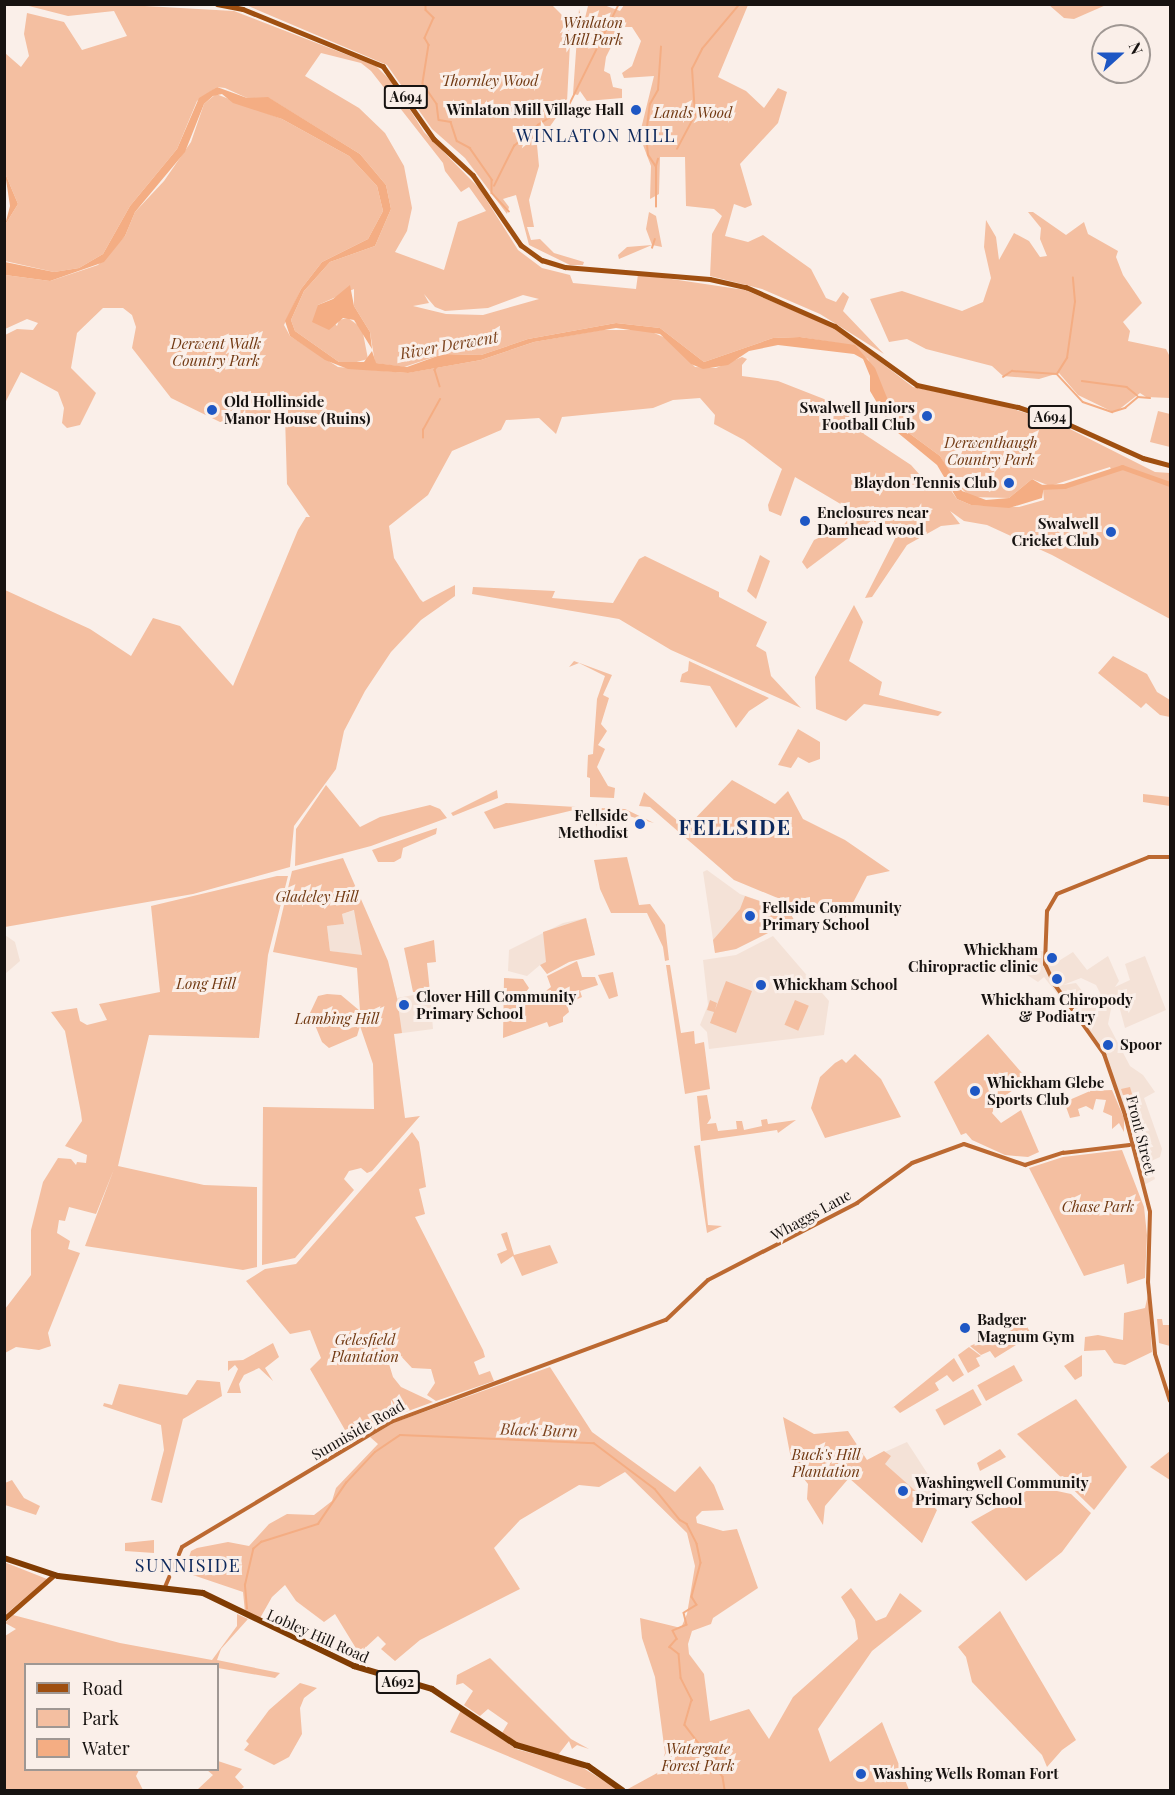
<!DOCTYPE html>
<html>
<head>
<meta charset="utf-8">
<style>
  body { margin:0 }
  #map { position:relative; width:1175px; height:1795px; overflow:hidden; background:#faefe9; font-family:"Playfair Display",serif }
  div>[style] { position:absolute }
  .built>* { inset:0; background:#f4e2d7 }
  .green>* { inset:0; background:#f4bfa1; transform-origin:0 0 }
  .water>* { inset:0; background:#f4ad83 }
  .stream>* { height:1.5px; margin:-0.75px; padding:0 0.75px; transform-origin:0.75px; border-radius:0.75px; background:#f4ad83 }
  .river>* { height:5px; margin:-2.5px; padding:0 2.5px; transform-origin:2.5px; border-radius:2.5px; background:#f4ad83 }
  .secondary>* { height:4px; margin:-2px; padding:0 2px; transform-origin:2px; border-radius:2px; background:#bc6931 }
  .primary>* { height:4.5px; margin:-2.25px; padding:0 2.25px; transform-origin:2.25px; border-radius:2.25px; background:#9f4f10 }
  .highway>* { height:6px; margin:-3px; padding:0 3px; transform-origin:3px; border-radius:3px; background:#803c03 }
  .dots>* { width:16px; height:16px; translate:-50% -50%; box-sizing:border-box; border:3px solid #faefe9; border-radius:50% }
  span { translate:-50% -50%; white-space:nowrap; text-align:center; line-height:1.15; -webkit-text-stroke:6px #faefe9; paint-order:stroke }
  .shield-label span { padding:2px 4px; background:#faefe9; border:2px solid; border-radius:4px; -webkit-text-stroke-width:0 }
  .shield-label { font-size:14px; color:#171311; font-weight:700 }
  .park-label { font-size:15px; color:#713912; font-style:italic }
  .poi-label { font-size:15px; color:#171311; font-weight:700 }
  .right { translate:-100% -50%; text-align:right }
  .left { translate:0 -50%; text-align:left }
  .street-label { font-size:15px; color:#171311 }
  .water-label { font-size:16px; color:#7d441e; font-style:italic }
  .quarter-label { font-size:18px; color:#0b275b; letter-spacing:1.5px }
  .district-label { font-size:21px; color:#0b275b; font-weight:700; letter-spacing:1.5px }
  .frame { position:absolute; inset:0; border:6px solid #171311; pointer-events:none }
  .legend { position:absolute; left:24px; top:1663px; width:195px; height:108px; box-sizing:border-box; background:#faefe9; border:2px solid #9f9793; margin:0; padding:8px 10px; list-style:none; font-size:18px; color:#171311 }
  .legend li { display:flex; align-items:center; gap:12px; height:30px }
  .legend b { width:30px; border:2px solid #9f9793 }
  .north { position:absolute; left:1091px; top:24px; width:60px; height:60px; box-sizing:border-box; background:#faefe9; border:2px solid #9f9793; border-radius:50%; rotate:69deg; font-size:16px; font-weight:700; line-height:24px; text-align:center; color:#171311 }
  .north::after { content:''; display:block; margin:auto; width:21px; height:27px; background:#1e57c4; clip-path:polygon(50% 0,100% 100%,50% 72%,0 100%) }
</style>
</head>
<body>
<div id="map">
  <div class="built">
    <i style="clip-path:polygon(707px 870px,740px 894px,789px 911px,794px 920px,736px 949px,715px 953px,703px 872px)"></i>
    <i style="clip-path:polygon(355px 910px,362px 956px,330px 951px,327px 926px,344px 924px,342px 914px)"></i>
    <i style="clip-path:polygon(586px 918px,595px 955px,569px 962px,547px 974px,540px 965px,527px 976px,508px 971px,509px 950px,563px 923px)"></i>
    <i style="clip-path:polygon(5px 935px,15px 942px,20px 961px,5px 974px)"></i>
    <i style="clip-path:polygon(773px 936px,829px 1001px,824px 1035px,709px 1049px,707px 1032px,700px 1025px,708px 1005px,703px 960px,736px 955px)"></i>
    <i style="clip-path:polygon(evenodd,1025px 948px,1057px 954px,1057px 962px,1073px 952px,1087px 970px,1108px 956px,1119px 981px,1115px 987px,1130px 980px,1125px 964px,1145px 956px,1166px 1010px,1125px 1028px,1118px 1002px,1112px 1004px,1108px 1024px,1130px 1066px,1143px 1075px,1155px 1092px,1144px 1098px,1162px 1149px,1160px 1157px,1149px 1162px,1155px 1179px,1144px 1185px,1131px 1128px,1106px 1057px,1044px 977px,1038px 982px,1021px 971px,1025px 948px,1081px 978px,1096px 985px,1104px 1001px,1089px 1000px,1076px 983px,1063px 985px,1081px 978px)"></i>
    <i style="clip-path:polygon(391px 973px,397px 998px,430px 992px,433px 1029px,380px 1036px)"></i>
    <i style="clip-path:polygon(907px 1442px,942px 1496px,922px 1543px,897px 1520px,867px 1460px)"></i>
  </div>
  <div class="green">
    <i style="clip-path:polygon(evenodd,109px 4px,234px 11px,376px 66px,393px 83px,424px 132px,479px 188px,518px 250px,542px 268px,570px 275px,573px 283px,636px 289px,638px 274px,745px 290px,837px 329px,913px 387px,1000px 405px,1058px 423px,1155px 472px,1170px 473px,1170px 619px,1052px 555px,987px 525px,964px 521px,950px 511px,960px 524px,941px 526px,907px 545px,872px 597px,865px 598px,897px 535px,897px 528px,871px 521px,807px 569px,802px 562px,814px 540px,842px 527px,850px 517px,849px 509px,795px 477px,781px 516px,769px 511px,768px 505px,782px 469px,744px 440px,714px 424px,715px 415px,700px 398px,673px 400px,653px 408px,562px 417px,556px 434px,539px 418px,506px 420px,501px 430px,452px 451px,428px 495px,389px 526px,394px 558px,420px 599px,423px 602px,455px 585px,455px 596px,421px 620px,391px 652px,365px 691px,344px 731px,336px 769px,294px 826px,290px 867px,193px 894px,5px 927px,5px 590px,90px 629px,131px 656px,153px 618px,180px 626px,233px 686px,298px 530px,306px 517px,310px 517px,287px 484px,285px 416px,220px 422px,171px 398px,132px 348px,136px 327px,132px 315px,123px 308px,103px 308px,77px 333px,71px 368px,96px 393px,80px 425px,67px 428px,62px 423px,64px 408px,58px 392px,21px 372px,5px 403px,5px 335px,17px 329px,33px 330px,38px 323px,27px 319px,5px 329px,5px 275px,50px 281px,98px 265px,125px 236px,135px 212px,164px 181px,191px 142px,204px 104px,216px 94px,282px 119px,349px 156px,377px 186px,383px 211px,368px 239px,322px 262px,301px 289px,284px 325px,290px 336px,338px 367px,407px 373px,481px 360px,534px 342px,601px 330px,647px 330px,668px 339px,695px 367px,716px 368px,742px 357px,747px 359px,742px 365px,742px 376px,778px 381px,847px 408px,864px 434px,911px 465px,928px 484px,948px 486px,957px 499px,971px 505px,1019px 507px,1044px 500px,1043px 489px,1066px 488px,1112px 472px,1110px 467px,1050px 486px,1032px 479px,1009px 498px,970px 497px,954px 481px,940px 456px,898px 425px,868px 359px,843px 344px,800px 337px,773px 338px,704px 362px,660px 328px,616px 323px,528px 339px,481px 355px,443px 354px,404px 367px,375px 363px,370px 332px,354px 306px,354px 289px,318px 305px,337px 326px,339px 320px,348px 318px,362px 328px,368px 359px,349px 364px,339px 362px,295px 331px,291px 320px,304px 291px,330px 262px,375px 246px,391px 209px,386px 185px,360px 154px,269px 98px,247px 98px,225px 88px,217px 87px,197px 101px,177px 149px,130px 206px,103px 254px,79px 268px,54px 272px,5px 261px,5px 225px,18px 204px,5px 173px,5px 53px,21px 67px,29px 56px,24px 34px,27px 13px,64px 22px,82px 50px,127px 36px,114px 11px,68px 16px,25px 5px,109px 4px,321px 53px,361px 63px,371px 71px,443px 163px,445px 171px,461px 192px,469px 187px,486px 211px,458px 222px,444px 270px,395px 252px,407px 231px,412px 208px,404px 166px,385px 133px,359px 108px,305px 76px,321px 53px,109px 4px,424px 294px,435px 307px,445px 311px,488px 308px,523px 295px,539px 299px,483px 315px,446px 314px,413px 306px,429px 303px,424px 294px)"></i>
    <i style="clip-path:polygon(246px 5px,552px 5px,571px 24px,567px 102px,537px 145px,539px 166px,529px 200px,534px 227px,527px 227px,531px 240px,540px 239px,554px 253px,584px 262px,583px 265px,570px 265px,529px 245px,516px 195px,503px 199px,509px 207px,507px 214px,465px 158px,432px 129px,387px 65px)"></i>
    <i style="clip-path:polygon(580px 5px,604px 5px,620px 11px,624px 5px,748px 5px,718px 77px,746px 91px,764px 108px,778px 88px,787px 92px,778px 123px,740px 164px,752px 205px,745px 208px,734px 204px,725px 236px,748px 242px,763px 235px,811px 269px,826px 298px,836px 302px,843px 292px,849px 297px,843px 311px,884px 354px,820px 314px,762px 289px,710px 276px,712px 234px,722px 216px,714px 209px,686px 206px,685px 157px,660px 157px,659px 194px,650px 199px,651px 166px,643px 145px,645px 129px,641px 129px,654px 76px,624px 78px,622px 73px,632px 66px,641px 41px,632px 27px,621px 27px,606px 57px,604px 71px,610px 74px,613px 87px,622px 89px,622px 98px,587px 101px,580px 91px,578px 95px,573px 94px,579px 9px,581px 17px,585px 18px,588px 6px)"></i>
    <i style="clip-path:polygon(1049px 5px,1106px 5px,1074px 19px,1064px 18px)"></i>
    <i style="clip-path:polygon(649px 212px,656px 216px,662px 247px,652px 245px,619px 259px,618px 255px,627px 247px,652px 245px,646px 229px)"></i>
    <i style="clip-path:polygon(1028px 212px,1033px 212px,1066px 235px,1084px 222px,1088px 234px,1118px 251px,1116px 257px,1123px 275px,1142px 303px,1123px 322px,1130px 331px,1128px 341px,1166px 349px,1170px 357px,1170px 398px,1146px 397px,1140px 393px,1117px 411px,1111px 411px,1078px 395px,1059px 373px,1039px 379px,1003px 376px,992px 366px,926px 349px,907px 339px,889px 342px,870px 299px,902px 291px,962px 311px,983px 302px,991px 278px,984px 247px,986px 220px,996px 237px,999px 260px,1014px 233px,1029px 241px,1040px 257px,1047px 256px,1040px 239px,1041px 228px)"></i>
    <i style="clip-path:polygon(1158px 411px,1170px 414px,1170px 447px,1150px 442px)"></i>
    <i style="clip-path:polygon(760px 555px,770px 561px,756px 599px,747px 591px)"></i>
    <i style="clip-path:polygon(645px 556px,719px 592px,719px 597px,767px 622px,756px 646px,766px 652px,771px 676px,801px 708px,671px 650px,619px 619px,472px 594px,473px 587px,555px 591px,552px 598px,613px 603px,639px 559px)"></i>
    <i style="clip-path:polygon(854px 605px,863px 622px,849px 661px,882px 682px,879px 695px,942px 712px,938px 716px,864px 704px,846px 721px,816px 709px,815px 677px)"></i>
    <i style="clip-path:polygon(1113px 656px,1147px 674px,1157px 692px,1170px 700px,1170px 717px,1160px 715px,1146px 703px,1141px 708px,1098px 673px)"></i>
    <i style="clip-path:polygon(574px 661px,612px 675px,603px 695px,609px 698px,601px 724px,607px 731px,598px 745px,605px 749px,597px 767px,608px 786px,615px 788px,614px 798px,590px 797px,590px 778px,587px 777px,588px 755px,593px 754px,597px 699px,605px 676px,579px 663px,569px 667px)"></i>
    <i style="clip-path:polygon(689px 661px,769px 698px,749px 711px,736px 728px,710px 686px,680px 682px,682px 674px,688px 671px)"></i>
    <i style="clip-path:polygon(798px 729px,820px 742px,820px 759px,809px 763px,798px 757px,791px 768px,778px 765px)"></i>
    <i style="clip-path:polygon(732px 780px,775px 804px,788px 791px,803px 819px,845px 840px,890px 871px,867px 876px,845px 918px,792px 904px,734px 880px,650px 807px,639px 806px,644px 792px,686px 828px)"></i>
    <i style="clip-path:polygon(326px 785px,360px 827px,380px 817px,430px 805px,440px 809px,447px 818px,371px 846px,295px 866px,296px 829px)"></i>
    <i style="clip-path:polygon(497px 790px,498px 798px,453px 816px,451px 813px)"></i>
    <i style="clip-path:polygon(1143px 794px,1170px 797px,1170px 806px,1143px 802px)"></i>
    <i style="clip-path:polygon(506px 803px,576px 807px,578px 809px,494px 829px,484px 812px)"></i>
    <i style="clip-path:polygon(599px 808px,625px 809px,654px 823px,625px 815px,597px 816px,596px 830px,600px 831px,597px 837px,595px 812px)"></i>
    <i style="clip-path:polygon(437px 828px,436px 834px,403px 848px,401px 858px,394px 862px,378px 862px,372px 850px)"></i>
    <i style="clip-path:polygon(627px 857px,639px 905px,650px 904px,665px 925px,669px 960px,665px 961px,663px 947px,647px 913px,611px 913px,600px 889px,594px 860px)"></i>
    <i style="clip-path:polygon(evenodd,343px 858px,388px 961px,397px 998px,402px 1033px,394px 1034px,405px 1118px,420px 1116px,372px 1171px,367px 1173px,361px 1168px,349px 1171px,344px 1179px,354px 1190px,295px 1258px,262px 1265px,263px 1107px,374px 1109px,373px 1064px,360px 1026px,357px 1036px,329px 1048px,322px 1042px,310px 1013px,318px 996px,327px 994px,341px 995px,360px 1011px,357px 968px,273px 952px,292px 871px,343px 858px,354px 910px,362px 955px,330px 951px,327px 926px,344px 924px,342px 914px,354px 910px)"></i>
    <i style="clip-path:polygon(277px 876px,288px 876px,268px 955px,259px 1038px,149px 1035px,118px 1166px,204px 1185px,257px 1187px,257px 1267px,243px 1270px,85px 1246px,114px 1169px,96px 1214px,69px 1207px,65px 1221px,59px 1220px,57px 1233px,70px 1241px,68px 1249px,80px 1253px,48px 1333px,51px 1346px,39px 1350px,16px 1347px,5px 1353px,5px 1309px,31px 1275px,31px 1230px,43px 1182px,58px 1158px,71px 1159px,76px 1165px,77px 1162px,86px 1163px,87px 1155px,65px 1146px,82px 1121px,81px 1113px,65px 1031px,51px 1012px,77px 1008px,80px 1021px,87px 1025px,107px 1020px,99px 1004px,160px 992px,151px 906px)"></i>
    <i style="clip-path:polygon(745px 896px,789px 911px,794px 920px,736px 949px,715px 953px,713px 940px,740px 909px)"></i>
    <i style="clip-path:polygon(586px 918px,595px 955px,569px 962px,547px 974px,540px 965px,546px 962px,543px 932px)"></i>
    <i style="clip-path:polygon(434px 940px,436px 962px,427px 963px,430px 992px,413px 992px,404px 948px)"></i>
    <i style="clip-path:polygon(577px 961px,582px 977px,595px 977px,598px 985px,580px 991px,582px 997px,567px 1004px,569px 1012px,563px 1017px,563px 1022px,549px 1027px,547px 1022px,503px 1038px,504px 978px,523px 979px,529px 988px,522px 997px,530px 1003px,551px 987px,547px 976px)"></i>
    <i style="clip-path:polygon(666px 965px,670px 965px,681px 1033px,694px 1031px,695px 1044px,704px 1042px,710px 1089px,685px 1094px)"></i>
    <i style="clip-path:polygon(613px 972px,618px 996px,609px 999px,598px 975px)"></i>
    <i style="clip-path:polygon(726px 981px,752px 991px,736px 1033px,710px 1023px,714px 1012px,707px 1010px,710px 1000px,717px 1003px,715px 1010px)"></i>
    <i style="left:795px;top:1000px;width:15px;height:27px;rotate:23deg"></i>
    <i style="clip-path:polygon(988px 1034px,1028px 1080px,1000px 1099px,992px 1113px,1001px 1123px,1021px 1110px,1039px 1152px,1028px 1157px,1005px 1155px,972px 1140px,966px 1133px,961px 1135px,934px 1082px)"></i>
    <i style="clip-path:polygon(855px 1054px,881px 1079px,901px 1117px,825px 1138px,811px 1108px,820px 1077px,835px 1063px,842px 1059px,846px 1063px)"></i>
    <i style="clip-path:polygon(1130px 1087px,1137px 1111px,1132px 1122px,1121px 1089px)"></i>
    <i style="clip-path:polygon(1112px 1090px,1124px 1118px,1124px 1132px,1119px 1123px,1112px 1129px,1112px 1116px,1103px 1112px,1106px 1100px,1096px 1099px,1093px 1110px,1086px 1106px,1078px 1109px,1080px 1116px,1070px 1118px,1065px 1104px,1067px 1101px,1090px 1091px)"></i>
    <i style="clip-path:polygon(707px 1095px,711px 1118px,707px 1124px,716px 1123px,718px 1131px,737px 1129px,736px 1121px,742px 1121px,744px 1130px,762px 1126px,761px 1120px,767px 1119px,768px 1124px,796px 1120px,778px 1133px,777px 1130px,701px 1141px,697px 1096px)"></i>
    <i style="clip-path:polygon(412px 1132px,419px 1142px,426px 1187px,419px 1189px,425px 1214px,415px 1217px,483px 1350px,485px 1357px,474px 1362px,479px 1375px,490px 1371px,494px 1381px,436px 1401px,427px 1395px,435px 1383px,431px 1369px,412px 1368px,398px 1353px,389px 1364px,393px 1377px,401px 1387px,433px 1402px,400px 1414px,367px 1434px,357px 1425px,345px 1430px,310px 1369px,321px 1358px,310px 1330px,290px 1334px,246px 1281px,265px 1269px,296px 1264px)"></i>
    <i style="clip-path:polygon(700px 1145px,708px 1225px,722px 1226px,707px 1233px,694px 1146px)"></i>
    <i style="clip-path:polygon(1122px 1150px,1144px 1207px,1147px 1235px,1145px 1278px,1127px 1284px,1124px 1264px,1084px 1276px,1029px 1168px,1063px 1157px)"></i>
    <i style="clip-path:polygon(507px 1232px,514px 1255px,550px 1245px,558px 1263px,522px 1276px,513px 1256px,501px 1264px,497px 1254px,507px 1250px,501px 1234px)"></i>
    <i style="clip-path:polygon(1148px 1295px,1152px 1352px,1125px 1365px,1114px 1363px,1105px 1350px,1084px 1351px,1085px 1337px,1098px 1335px,1123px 1340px,1124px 1313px,1145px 1308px)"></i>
    <i style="clip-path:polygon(1157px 1319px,1162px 1319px,1163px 1325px,1169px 1325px,1170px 1346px,1159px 1343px)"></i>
    <i style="clip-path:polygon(1024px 1322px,1032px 1335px,995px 1358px,990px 1351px,981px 1355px,970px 1346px)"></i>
    <i style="clip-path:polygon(273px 1343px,279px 1357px,265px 1368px,273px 1381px,259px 1368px,244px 1375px,239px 1384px,241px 1393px,227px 1393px,238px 1369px,235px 1365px,228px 1371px,228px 1361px,243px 1360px)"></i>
    <i style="clip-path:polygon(969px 1347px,981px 1356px,976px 1358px,980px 1366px,968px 1373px,958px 1355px)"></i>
    <i style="clip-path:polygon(1082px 1355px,1082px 1376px,1075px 1380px,1064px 1366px)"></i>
    <i style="clip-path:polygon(954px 1358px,964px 1375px,953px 1382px,947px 1375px,935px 1383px,939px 1390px,900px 1413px,894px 1407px,891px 1409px)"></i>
    <i style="left:1014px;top:1365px;width:18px;height:42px;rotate:61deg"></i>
    <i style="clip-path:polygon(550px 1367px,592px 1432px,675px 1492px,700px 1466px,714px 1485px,724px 1510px,702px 1511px,696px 1517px,697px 1523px,723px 1531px,737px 1529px,758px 1588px,713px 1618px,711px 1624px,692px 1631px,688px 1644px,689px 1654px,704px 1674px,710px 1721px,749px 1709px,769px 1739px,793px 1697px,858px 1639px,855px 1620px,841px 1597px,851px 1588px,876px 1621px,886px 1617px,900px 1593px,922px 1611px,872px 1651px,818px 1729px,830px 1762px,882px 1722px,909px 1790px,626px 1790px,659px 1772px,665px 1753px,655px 1677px,642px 1638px,640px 1618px,681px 1628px,687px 1614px,695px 1566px,687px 1533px,625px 1472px,599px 1487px,579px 1485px,520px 1520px,494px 1548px,520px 1589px,420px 1640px,395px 1661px,381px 1649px,386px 1644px,378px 1636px,364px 1649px,357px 1650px,335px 1614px,324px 1622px,296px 1601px,285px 1585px,272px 1597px,259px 1620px,245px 1612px,243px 1592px,184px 1572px,191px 1551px,197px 1548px,228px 1542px,249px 1546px,269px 1524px,287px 1514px,314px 1515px,332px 1501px,336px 1488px,378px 1444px,370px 1437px,393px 1423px)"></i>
    <i style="clip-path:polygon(197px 1380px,220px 1382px,222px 1396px,183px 1419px,162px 1503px,151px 1500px,164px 1450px,161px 1425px,103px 1406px,104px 1403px,112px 1405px,119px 1384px,187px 1395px)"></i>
    <i style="left:973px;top:1389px;width:18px;height:43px;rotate:61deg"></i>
    <i style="clip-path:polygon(1076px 1399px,1127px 1467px,1094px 1510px,1017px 1434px)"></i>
    <i style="clip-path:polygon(783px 1417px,814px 1434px,848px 1431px,867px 1460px,884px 1451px,891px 1456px,885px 1464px,937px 1510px,922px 1543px,849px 1478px,825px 1506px,823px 1525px,807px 1499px,808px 1484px,792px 1464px)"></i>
    <i style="clip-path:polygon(1000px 1449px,1006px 1457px,980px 1471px,977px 1463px)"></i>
    <i style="clip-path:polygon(1170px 1451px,1170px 1480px,1150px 1467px)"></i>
    <i style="clip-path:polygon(12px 1480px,24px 1498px,40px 1506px,36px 1515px,5px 1505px,5px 1483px)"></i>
    <i style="clip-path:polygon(1044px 1481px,1057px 1491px,1071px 1494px,1091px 1513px,1062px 1552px,1026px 1581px,971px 1522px)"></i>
    <i style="clip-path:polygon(154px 1540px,154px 1553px,125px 1551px,125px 1543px)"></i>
    <i style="clip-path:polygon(4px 1562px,47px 1579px,5px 1615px,4px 1615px)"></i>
    <i style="clip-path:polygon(1000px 1611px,1076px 1740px,1062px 1750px,1047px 1767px,1042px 1755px,972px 1682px,966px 1657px,958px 1647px)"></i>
    <i style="clip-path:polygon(237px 1614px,248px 1619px,221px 1649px,217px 1660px,280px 1673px,275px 1678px,218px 1668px,218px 1664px,26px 1664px,26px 1770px,139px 1770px,136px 1776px,143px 1790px,5px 1790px,5px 1636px,16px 1629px,5px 1623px,13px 1615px,120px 1643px,212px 1660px,237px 1626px)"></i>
    <i style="clip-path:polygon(490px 1658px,571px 1739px,589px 1749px,577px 1745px,572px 1749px,569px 1741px,558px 1755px,522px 1746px,502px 1733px,508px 1723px,488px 1709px,480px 1716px,464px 1705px,473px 1691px,463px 1683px,456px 1685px,457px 1675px)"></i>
    <i style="clip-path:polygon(300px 1683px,317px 1688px,304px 1698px,300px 1708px,302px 1734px,289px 1757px,274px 1765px,244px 1750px,249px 1744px,246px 1741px,269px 1710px)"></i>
    <i style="clip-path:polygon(461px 1710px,516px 1749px,580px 1766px,619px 1790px,589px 1790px,450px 1732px)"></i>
    <i style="clip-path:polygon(218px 1761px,242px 1769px,235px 1777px,244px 1787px,240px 1790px,197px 1790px,213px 1775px,207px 1770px,218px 1770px)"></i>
  </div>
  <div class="water">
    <i style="clip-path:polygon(217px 87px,247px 98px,268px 97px,360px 154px,386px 185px,391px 209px,375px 246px,330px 262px,304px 291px,291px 320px,295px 331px,339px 362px,364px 362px,372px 351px,376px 363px,407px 367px,443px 354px,481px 355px,528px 339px,616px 323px,660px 328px,704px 362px,773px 338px,800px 337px,855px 345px,875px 368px,898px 425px,940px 456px,962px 491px,986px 500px,1009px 498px,1032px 479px,1044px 486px,1042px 498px,1009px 508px,971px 505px,957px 499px,937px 465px,892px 428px,870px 391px,870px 376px,863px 359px,854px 354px,778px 345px,749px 351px,728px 365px,703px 369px,691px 364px,660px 334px,616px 328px,534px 342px,481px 360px,408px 373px,348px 369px,325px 360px,290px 336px,285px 321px,301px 289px,322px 262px,368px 239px,383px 211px,377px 186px,349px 156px,282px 119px,233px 103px,222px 94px,213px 96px,204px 104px,185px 152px,135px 212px,125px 236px,104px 262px,50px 281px,5px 275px,5px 262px,54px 272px,79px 268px,103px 254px,130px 206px,177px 149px,199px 98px)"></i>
    <i style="clip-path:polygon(5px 173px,18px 204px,5px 225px,10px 206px)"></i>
    <i style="clip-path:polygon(350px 285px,354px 306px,370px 332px,372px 349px,354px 320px,343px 318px,329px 330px,312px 322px,318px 305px,333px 299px)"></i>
  </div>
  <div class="stream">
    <i style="left:426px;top:4px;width:6px;rotate:90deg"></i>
    <i style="left:426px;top:10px;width:11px;rotate:45deg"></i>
    <i style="left:434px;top:18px;width:22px;rotate:114deg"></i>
    <i style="left:425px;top:38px;width:8px;rotate:60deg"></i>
    <i style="left:429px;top:45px;width:39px;rotate:99deg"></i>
    <i style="left:423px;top:84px;width:24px;rotate:55deg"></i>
    <i style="left:437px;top:104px;width:16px;rotate:83deg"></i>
    <i style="left:439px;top:120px;width:12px;rotate:9deg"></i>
    <i style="left:451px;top:122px;width:20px;rotate:72deg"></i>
    <i style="left:457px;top:141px;width:15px;rotate:28deg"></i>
    <i style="left:470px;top:148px;width:39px;rotate:55deg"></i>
    <i style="left:492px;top:180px;width:13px;rotate:90deg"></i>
    <i style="left:492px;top:193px;width:25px;rotate:47deg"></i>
    <i style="left:677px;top:149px;width:38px;rotate:-62deg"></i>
    <i style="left:695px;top:115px;width:46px;rotate:-93.7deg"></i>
    <i style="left:692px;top:69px;width:22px;rotate:-63deg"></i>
    <i style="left:702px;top:49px;width:56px;rotate:-50.1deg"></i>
    <i style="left:656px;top:166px;width:7px;rotate:-74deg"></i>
    <i style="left:494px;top:186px;width:45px;rotate:-63.4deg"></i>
    <i style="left:514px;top:146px;width:32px;rotate:-41deg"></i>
    <i style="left:538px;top:125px;width:37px;rotate:-33deg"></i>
    <i style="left:569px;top:105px;width:113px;rotate:-63.7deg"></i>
    <i style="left:656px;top:207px;width:40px;rotate:-90deg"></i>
    <i style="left:656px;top:167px;width:14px;rotate:-124deg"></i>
    <i style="left:648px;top:155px;width:20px;rotate:-96deg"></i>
    <i style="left:646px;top:135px;width:31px;rotate:-83deg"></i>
    <i style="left:650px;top:104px;width:16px;rotate:-60deg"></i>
    <i style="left:658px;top:90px;width:43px;rotate:-86deg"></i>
    <i style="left:652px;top:248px;width:9px;rotate:-72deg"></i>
    <i style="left:438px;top:366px;width:5px;rotate:127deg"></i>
    <i style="left:435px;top:370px;width:17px;rotate:73deg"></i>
    <i style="left:1057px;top:374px;width:19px;rotate:-58deg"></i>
    <i style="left:1067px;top:358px;width:57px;rotate:-81.9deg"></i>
    <i style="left:1075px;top:302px;width:24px;rotate:-95deg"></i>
    <i style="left:1003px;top:377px;width:11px;rotate:-34deg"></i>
    <i style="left:1012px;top:371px;width:45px;rotate:3.8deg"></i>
    <i style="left:1057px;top:374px;width:38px;rotate:47deg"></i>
    <i style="left:1083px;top:402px;width:31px;rotate:19deg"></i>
    <i style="left:1112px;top:412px;width:14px;rotate:-17deg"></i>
    <i style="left:1125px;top:408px;width:17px;rotate:-40deg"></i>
    <i style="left:1138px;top:397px;width:12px;rotate:5deg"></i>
    <i style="left:1082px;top:381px;width:45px;rotate:7.6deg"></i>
    <i style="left:1127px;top:387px;width:13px;rotate:39deg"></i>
    <i style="left:423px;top:438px;width:8px;rotate:-90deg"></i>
    <i style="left:423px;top:430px;width:35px;rotate:-61deg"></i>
    <i style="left:247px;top:1609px;width:24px;rotate:-95deg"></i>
    <i style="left:245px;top:1585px;width:37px;rotate:-77deg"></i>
    <i style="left:253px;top:1549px;width:11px;rotate:-41deg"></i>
    <i style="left:261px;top:1542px;width:60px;rotate:-17.5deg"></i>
    <i style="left:318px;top:1524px;width:50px;rotate:-55.7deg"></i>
    <i style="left:346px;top:1483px;width:42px;rotate:-46.9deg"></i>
    <i style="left:375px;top:1452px;width:30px;rotate:-34deg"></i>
    <i style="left:400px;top:1435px;width:194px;rotate:2.4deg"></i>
    <i style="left:594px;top:1443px;width:76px;rotate:37deg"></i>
    <i style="left:655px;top:1489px;width:40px;rotate:51deg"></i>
    <i style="left:680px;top:1520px;width:8px;rotate:30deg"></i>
    <i style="left:687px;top:1524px;width:22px;rotate:63deg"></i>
    <i style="left:697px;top:1544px;width:19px;rotate:78deg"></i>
    <i style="left:701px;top:1563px;width:35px;rotate:105deg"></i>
    <i style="left:692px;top:1597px;width:9px;rotate:58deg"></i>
    <i style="left:697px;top:1605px;width:15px;rotate:148deg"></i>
    <i style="left:684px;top:1613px;width:12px;rotate:76deg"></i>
    <i style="left:687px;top:1625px;width:15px;rotate:157deg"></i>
    <i style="left:673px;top:1631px;width:9px;rotate:63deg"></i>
    <i style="left:677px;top:1639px;width:11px;rotate:131deg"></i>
    <i style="left:670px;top:1647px;width:11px;rotate:38deg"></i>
    <i style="left:679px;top:1654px;width:24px;rotate:85deg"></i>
    <i style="left:681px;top:1678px;width:25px;rotate:63deg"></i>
    <i style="left:692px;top:1700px;width:26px;rotate:106deg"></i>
    <i style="left:685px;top:1725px;width:34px;rotate:53deg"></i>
    <i style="left:705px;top:1752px;width:12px;rotate:9deg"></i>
    <i style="left:717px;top:1754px;width:14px;rotate:94deg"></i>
    <i style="left:716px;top:1768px;width:11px;rotate:52deg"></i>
    <i style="left:723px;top:1777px;width:13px;rotate:81deg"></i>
  </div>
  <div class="river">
    <i style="left:1038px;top:487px;width:26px;rotate:-2deg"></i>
    <i style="left:1064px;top:486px;width:61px;rotate:-18.1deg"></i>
    <i style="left:1122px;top:467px;width:51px;rotate:19.5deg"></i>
  </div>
  <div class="secondary">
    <i style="left:1170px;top:857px;width:21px;rotate:180deg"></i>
    <i style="left:1149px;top:857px;width:99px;rotate:158.1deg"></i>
    <i style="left:1057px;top:894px;width:20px;rotate:120deg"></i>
    <i style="left:1047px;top:911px;width:53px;rotate:92.2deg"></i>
    <i style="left:1045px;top:964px;width:23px;rotate:65deg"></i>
    <i style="left:1055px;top:985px;width:85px;rotate:54.6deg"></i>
    <i style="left:1104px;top:1054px;width:65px;rotate:71deg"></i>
    <i style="left:1125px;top:1115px;width:100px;rotate:75.5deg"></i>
    <i style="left:1150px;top:1212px;width:70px;rotate:91.6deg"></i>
    <i style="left:1148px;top:1282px;width:72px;rotate:84.4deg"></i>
    <i style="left:1155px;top:1354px;width:49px;rotate:72.3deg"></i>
    <i style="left:165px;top:1587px;width:43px;rotate:-67deg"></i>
    <i style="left:182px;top:1547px;width:244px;rotate:-30.9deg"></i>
    <i style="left:391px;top:1422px;width:293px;rotate:-20.4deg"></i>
    <i style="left:666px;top:1320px;width:58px;rotate:-43.6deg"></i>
    <i style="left:708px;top:1280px;width:168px;rotate:-27.3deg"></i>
    <i style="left:857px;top:1203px;width:68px;rotate:-36deg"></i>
    <i style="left:912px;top:1163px;width:55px;rotate:-20.1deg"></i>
    <i style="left:964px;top:1144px;width:65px;rotate:19deg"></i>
    <i style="left:1025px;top:1165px;width:40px;rotate:-18deg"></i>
    <i style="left:1063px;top:1153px;width:67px;rotate:-6.8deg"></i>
  </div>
  <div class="primary">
    <i style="left:51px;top:4px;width:73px"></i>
    <i style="left:217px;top:4px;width:26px;rotate:11deg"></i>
    <i style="left:243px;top:9px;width:151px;rotate:22.2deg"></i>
    <i style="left:383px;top:66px;width:89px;rotate:55.1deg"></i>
    <i style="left:434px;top:139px;width:53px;rotate:42.7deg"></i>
    <i style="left:473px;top:175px;width:85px;rotate:55.6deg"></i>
    <i style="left:521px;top:245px;width:26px;rotate:36deg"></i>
    <i style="left:542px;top:260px;width:24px;rotate:17deg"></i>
    <i style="left:565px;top:267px;width:145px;rotate:4.7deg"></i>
    <i style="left:710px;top:279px;width:37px;rotate:13deg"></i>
    <i style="left:746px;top:287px;width:97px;rotate:23.7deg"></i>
    <i style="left:835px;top:326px;width:101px;rotate:35.7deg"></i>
    <i style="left:917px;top:385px;width:103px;rotate:12.3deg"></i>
    <i style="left:1018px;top:407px;width:53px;rotate:18.8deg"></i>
    <i style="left:1068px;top:424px;width:82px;rotate:24.4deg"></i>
    <i style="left:1143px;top:458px;width:28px;rotate:15deg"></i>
    <i style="left:4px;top:1619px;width:67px;rotate:-41.3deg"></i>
  </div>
  <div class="highway">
    <i style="left:4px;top:1558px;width:57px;rotate:18.4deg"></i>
    <i style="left:58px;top:1576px;width:146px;rotate:6.7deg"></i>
    <i style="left:203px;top:1593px;width:168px;rotate:25.8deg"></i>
    <i style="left:354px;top:1666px;width:81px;rotate:16.4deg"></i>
    <i style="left:432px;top:1689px;width:101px;rotate:33.7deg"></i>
    <i style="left:516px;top:1745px;width:75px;rotate:16.3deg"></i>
    <i style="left:588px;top:1766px;width:42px;rotate:35.2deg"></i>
  </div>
  <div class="dots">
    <i style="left:636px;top:110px;background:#1e57c4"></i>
    <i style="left:212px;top:410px;background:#1e57c4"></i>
    <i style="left:927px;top:416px;background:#1e57c4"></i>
    <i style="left:1009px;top:483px;background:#1e57c4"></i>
    <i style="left:805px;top:521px;background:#1e57c4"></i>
    <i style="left:1111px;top:532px;background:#1e57c4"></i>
    <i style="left:640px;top:824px;background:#1e57c4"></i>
    <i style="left:750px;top:916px;background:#1e57c4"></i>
    <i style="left:1052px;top:958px;background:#1e57c4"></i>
    <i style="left:1057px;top:979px;background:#1e57c4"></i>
    <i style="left:761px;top:985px;background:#1e57c4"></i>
    <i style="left:404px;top:1005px;background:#1e57c4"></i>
    <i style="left:1108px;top:1045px;background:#1e57c4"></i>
    <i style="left:975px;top:1091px;background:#1e57c4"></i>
    <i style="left:965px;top:1328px;background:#1e57c4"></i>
    <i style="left:903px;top:1491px;background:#1e57c4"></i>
    <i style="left:861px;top:1774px;background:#1e57c4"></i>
  </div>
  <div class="shield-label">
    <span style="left:406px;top:97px">A694</span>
    <span style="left:1050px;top:417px">A694</span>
    <span style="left:398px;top:1682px">A692</span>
  </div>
  <div class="park-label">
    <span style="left:593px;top:31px">Winlaton<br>Mill Park</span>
    <span style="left:490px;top:81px">Thornley Wood</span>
    <span style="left:693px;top:113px">Lands Wood</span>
    <span style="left:216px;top:352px">Derwent Walk<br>Country Park</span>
    <span style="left:991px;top:451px">Derwenthaugh<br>Country Park</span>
    <span style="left:317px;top:897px">Gladeley Hill</span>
    <span style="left:206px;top:984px">Long Hill</span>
    <span style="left:337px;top:1019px">Lambing Hill</span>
    <span style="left:1098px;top:1207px">Chase Park</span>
    <span style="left:365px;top:1348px">Gelesfield<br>Plantation</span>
    <span style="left:826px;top:1463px">Buck's Hill<br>Plantation</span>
    <span style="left:698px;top:1757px">Watergate<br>Forest Park</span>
  </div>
  <div class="poi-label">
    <span class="right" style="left:624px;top:110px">Winlaton Mill Village Hall</span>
    <span class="left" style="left:224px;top:410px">Old Hollinside<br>Manor House (Ruins)</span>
    <span class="right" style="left:915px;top:416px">Swalwell Juniors<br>Football Club</span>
    <span class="right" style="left:997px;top:483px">Blaydon Tennis Club</span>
    <span class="left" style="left:817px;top:521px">Enclosures near<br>Damhead wood</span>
    <span class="right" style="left:1099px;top:532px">Swalwell<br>Cricket Club</span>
    <span class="right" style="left:628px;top:824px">Fellside<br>Methodist</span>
    <span class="left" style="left:762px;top:916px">Fellside Community<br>Primary School</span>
    <span class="right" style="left:1038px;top:958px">Whickham<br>Chiropractic clinic</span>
    <span class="left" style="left:773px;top:985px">Whickham School</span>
    <span class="left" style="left:416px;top:1005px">Clover Hill Community<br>Primary School</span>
    <span style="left:1057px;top:1008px">Whickham Chiropody<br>&amp; Podiatry</span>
    <span class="left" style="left:1120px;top:1045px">Spoor</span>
    <span class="left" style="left:987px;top:1091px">Whickham Glebe<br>Sports Club</span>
    <span class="left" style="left:977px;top:1328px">Badger<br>Magnum Gym</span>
    <span class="left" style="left:915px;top:1491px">Washingwell Community<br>Primary School</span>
    <span class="left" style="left:873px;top:1774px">Washing Wells Roman Fort</span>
  </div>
  <div class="street-label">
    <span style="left:1141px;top:1135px;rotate:76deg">Front Street</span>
    <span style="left:811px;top:1215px;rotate:-29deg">Whaggs Lane</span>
    <span style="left:358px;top:1430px;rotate:-30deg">Sunniside Road</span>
    <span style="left:318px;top:1636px;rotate:24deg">Lobley Hill Road</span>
  </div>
  <div class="water-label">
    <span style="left:449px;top:345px;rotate:-10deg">River Derwent</span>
    <span style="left:539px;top:1430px;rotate:2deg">Black Burn</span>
  </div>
  <div class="quarter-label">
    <span style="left:596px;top:135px">WINLATON MILL</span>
    <span style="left:188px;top:1565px">SUNNISIDE</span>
  </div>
  <div class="district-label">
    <span style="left:735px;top:826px">FELLSIDE</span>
  </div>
  <div class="frame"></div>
  <ul class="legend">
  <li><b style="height:8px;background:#9f4f10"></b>Road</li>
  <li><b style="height:16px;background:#f4bfa1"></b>Park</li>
  <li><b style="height:16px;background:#f4ad83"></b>Water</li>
  </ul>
  <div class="north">N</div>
</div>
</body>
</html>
